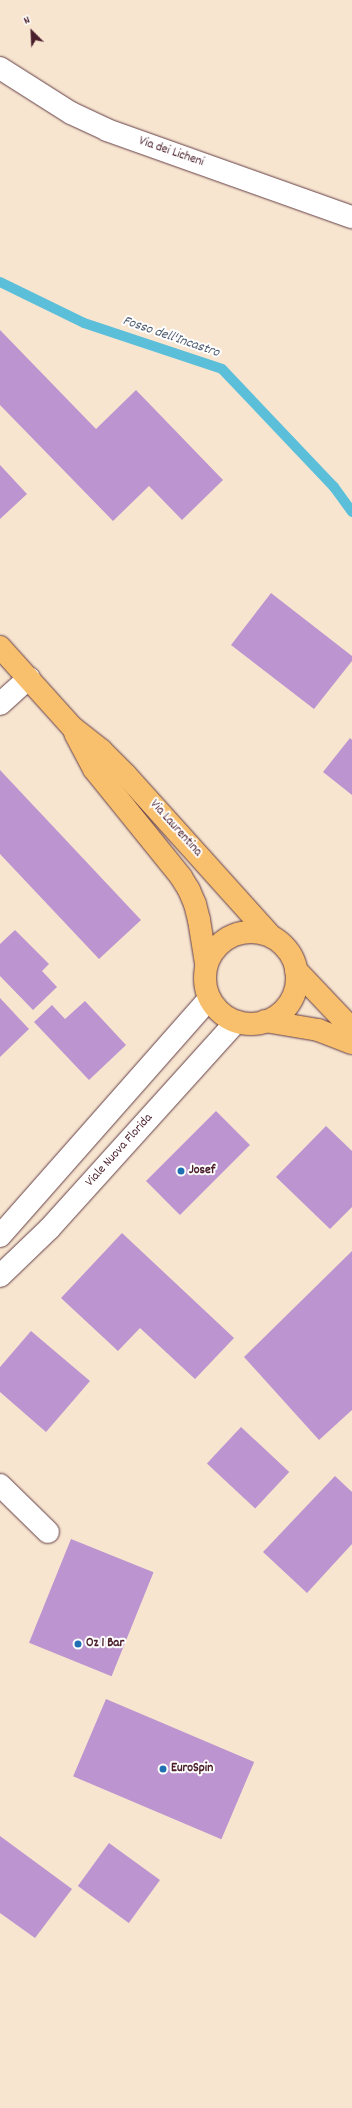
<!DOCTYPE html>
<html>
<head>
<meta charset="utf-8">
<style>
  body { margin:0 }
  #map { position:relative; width:352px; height:2108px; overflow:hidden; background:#f7e5d0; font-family:Dekko,sans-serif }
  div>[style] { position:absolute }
  .stream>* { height:10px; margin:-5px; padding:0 5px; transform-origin:5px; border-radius:5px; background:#5cbfda }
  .building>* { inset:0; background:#bc94d0; transform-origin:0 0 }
  .roads { filter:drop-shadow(0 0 1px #643d44) drop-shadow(0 0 1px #643d44) }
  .minor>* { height:22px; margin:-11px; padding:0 11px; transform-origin:11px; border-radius:11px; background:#fff }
  .major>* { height:22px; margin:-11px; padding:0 11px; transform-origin:11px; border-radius:11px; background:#f8bf6c }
  .major>.ring { margin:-11px; padding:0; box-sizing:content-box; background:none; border:22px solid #f8bf6c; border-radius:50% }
  .dots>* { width:11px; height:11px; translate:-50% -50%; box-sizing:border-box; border:2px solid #fff; border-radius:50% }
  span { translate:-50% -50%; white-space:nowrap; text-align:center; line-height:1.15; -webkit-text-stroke:4px #fff; paint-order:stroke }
  .street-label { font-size:13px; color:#4a1f2b }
  .poi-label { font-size:13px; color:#4a1f2b; font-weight:700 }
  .left { translate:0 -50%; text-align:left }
  .water-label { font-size:14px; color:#515f71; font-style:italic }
  .north { position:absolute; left:12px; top:12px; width:40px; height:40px; -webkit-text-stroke:3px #fff; paint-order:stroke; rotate:336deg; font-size:11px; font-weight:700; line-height:16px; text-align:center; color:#4a1f2b }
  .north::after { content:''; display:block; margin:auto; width:14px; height:18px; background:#4a1f2b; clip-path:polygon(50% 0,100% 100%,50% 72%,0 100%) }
</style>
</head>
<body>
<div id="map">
  <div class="stream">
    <i style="left:0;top:282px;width:93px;rotate:26deg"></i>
    <i style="left:84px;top:323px;width:145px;rotate:18.4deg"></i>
    <i style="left:222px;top:369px;width:163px;rotate:46.5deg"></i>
    <i style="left:334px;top:487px;width:31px;rotate:54deg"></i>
  </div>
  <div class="building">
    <i style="clip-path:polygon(0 330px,96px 429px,136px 390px,223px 480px,182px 520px,149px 486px,113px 521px,0 405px)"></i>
    <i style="clip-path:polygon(0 465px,27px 494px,0 519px)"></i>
    <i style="clip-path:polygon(271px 593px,352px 656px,352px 661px,314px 709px,231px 645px)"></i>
    <i style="clip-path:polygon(350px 738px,352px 740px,352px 795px,323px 772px)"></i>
    <i style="clip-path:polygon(0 770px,141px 920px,99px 959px,0 854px)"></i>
    <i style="clip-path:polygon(15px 930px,49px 964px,42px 971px,57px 987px,33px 1010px,0 976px,0 944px)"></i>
    <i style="clip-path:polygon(0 998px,29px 1029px,0 1057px)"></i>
    <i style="clip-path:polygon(85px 1001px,126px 1045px,89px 1080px,34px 1022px,52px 1005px,65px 1019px)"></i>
    <i style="left:216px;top:1111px;width:48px;height:99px;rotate:45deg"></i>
    <i style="clip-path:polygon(326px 1126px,352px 1151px,352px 1207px,330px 1229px,276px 1177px)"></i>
    <i style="clip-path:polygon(122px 1233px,234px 1338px,195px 1379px,140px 1328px,118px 1351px,61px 1298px)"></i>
    <i style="clip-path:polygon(352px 1251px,352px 1410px,319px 1440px,244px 1357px)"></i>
    <i style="clip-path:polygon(31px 1331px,90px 1381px,46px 1432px,0 1392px,0 1367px)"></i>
    <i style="left:241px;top:1427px;width:66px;height:50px;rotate:43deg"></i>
    <i style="clip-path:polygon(335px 1476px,352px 1492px,352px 1544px,307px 1593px,263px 1552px)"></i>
    <i style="left:71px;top:1539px;width:89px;height:112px;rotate:22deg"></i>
    <i style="left:106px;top:1699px;width:161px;height:84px;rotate:23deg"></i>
    <i style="clip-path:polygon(0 1836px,72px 1889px,35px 1938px,0 1913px)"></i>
    <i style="left:109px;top:1843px;width:63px;height:53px;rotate:36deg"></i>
  </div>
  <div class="roads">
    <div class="minor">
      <i style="left:0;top:68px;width:84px;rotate:32.4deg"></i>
      <i style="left:71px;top:113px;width:40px;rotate:25deg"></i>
      <i style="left:107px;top:130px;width:260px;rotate:19.6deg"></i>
      <i style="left:0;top:704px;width:39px;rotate:-42deg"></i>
      <i style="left:0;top:1236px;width:316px;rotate:-48.6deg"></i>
      <i style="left:0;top:1276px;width:68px;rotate:-43.8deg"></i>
      <i style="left:49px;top:1229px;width:279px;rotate:-47.9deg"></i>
      <i style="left:0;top:1485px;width:67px;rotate:44.4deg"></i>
    </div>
    <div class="major">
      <i style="left:0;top:647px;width:109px;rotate:48deg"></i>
      <i style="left:73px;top:728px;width:36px;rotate:38deg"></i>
      <i style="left:101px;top:750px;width:35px;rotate:45deg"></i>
      <i style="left:126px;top:775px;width:215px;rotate:48deg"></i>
      <i style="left:75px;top:733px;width:41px;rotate:62.2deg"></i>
      <i style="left:94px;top:769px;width:139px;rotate:51.1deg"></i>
      <i style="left:181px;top:877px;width:15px;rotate:58deg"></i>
      <i style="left:189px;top:890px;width:15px;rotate:67deg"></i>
      <i style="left:195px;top:904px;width:16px;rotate:76deg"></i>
      <i style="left:199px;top:920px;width:44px;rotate:80.8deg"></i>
      <i class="ring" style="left:205px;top:932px;width:70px;height:70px"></i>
      <i style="left:296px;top:970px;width:81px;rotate:46.5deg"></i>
      <i style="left:265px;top:1021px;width:54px;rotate:9.6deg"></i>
      <i style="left:318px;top:1030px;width:36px;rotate:21deg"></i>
    </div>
  </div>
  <div class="dots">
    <i style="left:181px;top:1171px;background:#1f6fb2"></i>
    <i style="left:78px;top:1644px;background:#1f6fb2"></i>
    <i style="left:163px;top:1769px;background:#1f6fb2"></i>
  </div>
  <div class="street-label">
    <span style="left:171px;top:153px;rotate:19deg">Via dei Licheni</span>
    <span style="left:175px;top:829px;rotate:48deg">Via Laurentina</span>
    <span style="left:120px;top:1151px;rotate:-48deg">Viale Nuova Florida</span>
  </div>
  <div class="poi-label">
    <span class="left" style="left:189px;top:1171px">Josef</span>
    <span class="left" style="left:86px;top:1644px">Oz 1 Bar</span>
    <span class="left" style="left:171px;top:1769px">EuroSpin</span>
  </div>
  <div class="water-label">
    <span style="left:171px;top:337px;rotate:19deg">Fosso dell'Incastro</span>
  </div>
  <div class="north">N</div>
</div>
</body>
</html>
